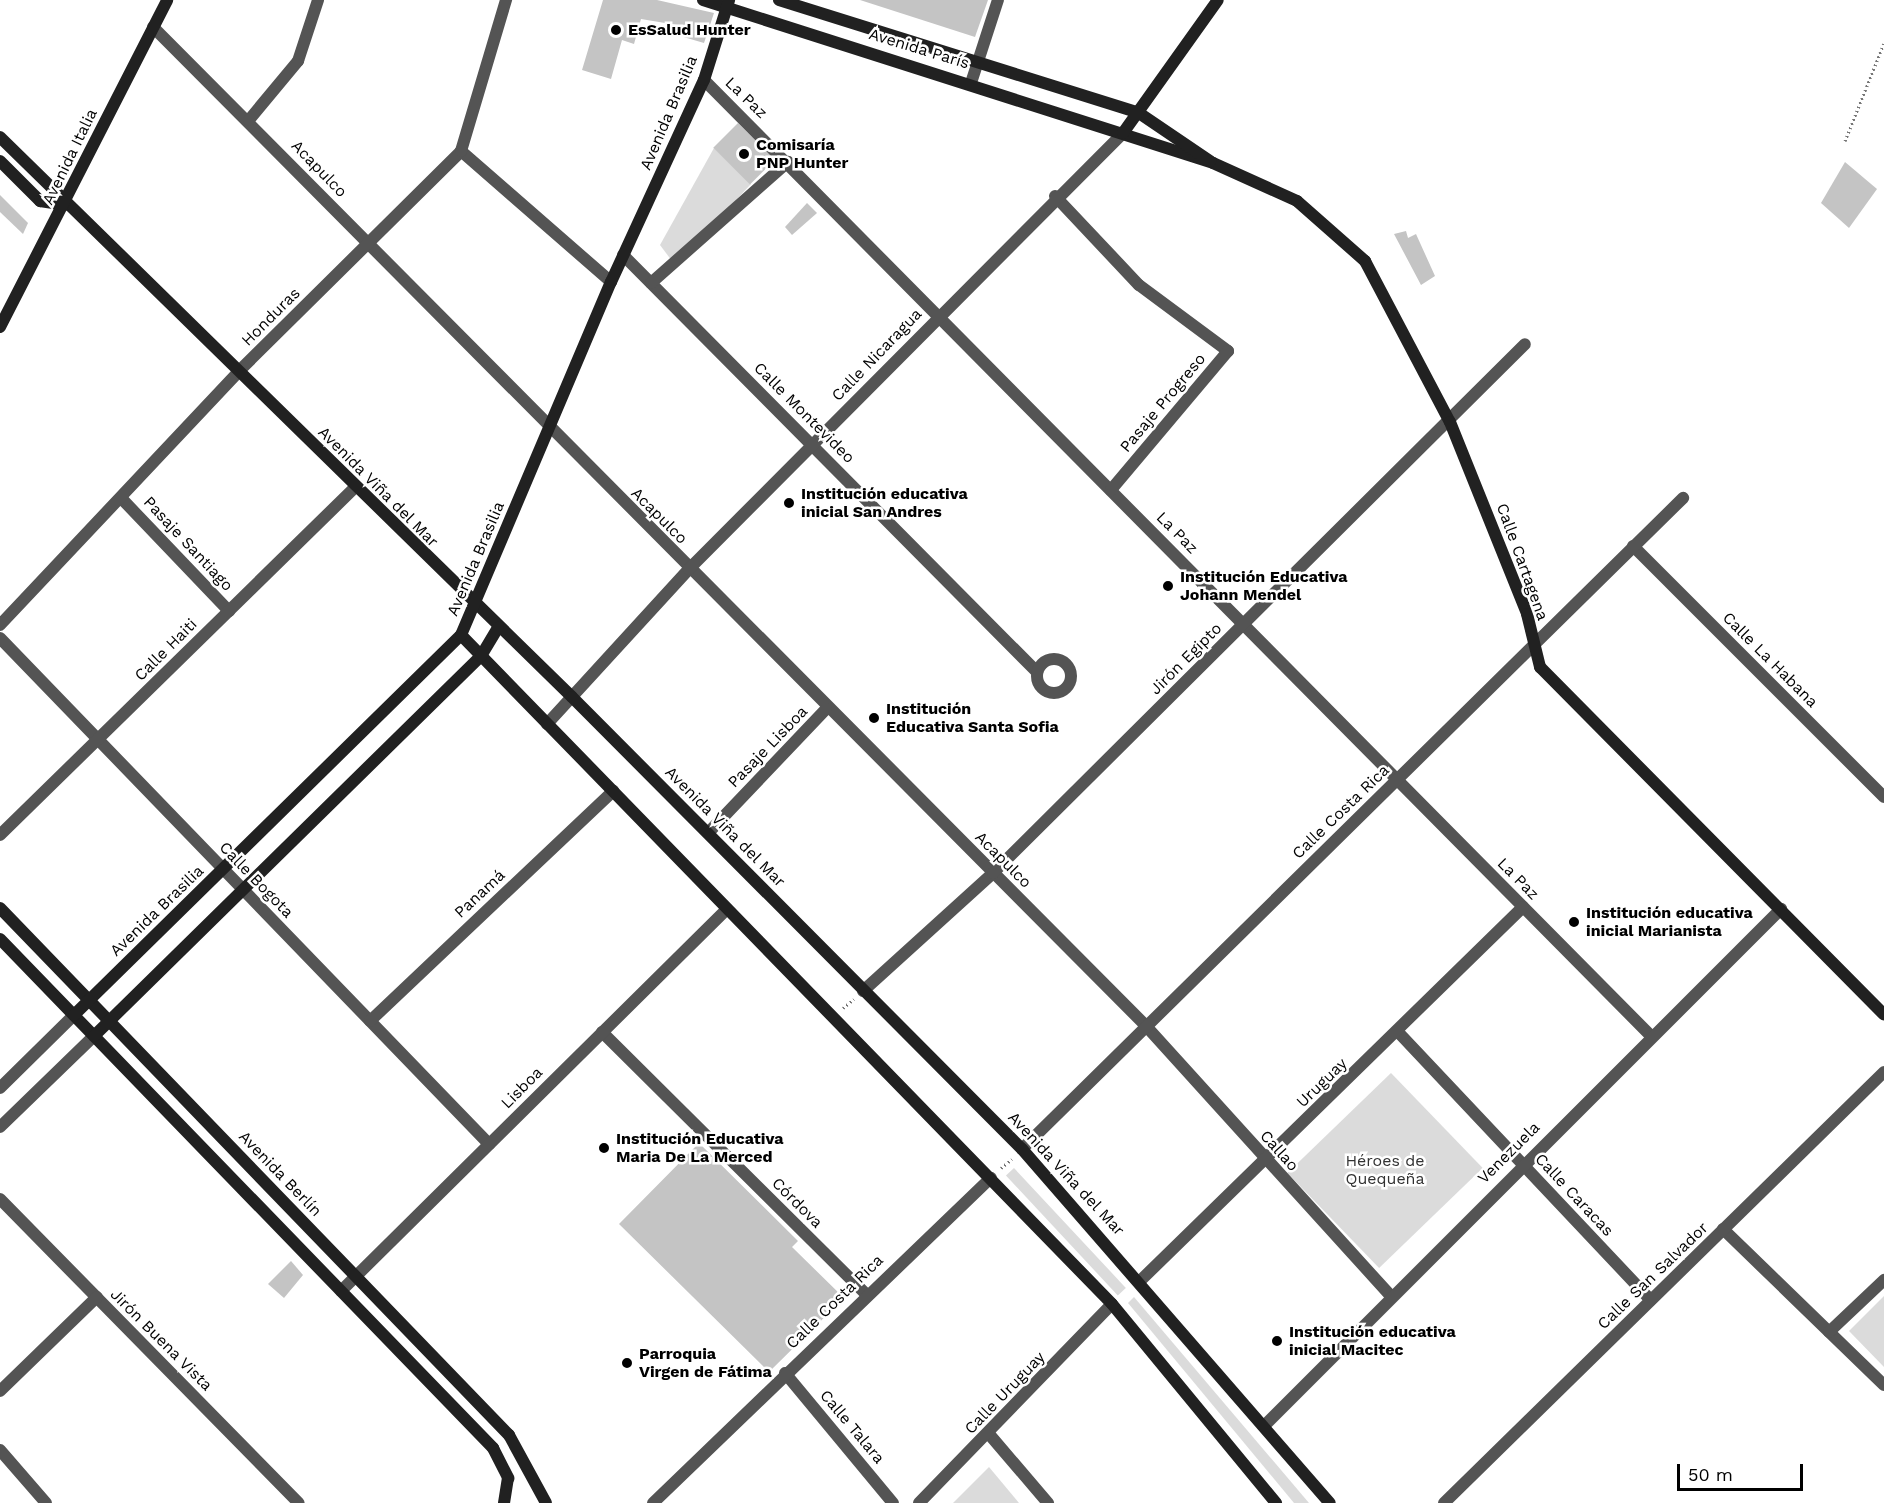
<!DOCTYPE html>
<html>
<head>
<meta charset="utf-8">
<style>
  body { margin:0 }
  #map { position:relative; width:1884px; height:1503px; overflow:hidden; background:#fff; font-family:"Work Sans",sans-serif }
  div>[style] { position:absolute }
  .green>* { inset:0; background:#dbdbdb; transform-origin:0 0 }
  .building>* { inset:0; background:#c4c4c4; transform-origin:0 0 }
  .path>* { height:3px; margin-top:-1.5px; transform-origin:0; background:repeating-linear-gradient(90deg,#767676 0 1.5px,transparent 0 4.5px) }
  .street>* { height:12px; margin:-6px; padding:0 6px; transform-origin:6px; border-radius:6px; background:#545454 }
  .street>.ring { margin:-6px; padding:0; box-sizing:content-box; background:none; border:12px solid #545454; border-radius:50% }
  .secondary>* { height:12px; margin:-6px; padding:0 6px; transform-origin:6px; border-radius:6px; background:#212121 }
  .dots>* { width:16px; height:16px; translate:-50% -50%; box-sizing:border-box; border:3px solid #fff; border-radius:50% }
  span { translate:-50% -50%; white-space:nowrap; text-align:center; line-height:1.15; -webkit-text-stroke:5px #fff; paint-order:stroke }
  .poi-label { font-size:16px; color:#000; font-weight:700 }
  .left { translate:0 -50%; text-align:left }
  .street-label { font-size:16px; color:#000 }
  .park-label { font-size:16px; color:#323232 }
  .scale { position:absolute; left:1677px; top:1464px; width:126px; height:27px; box-sizing:border-box; border:3px solid #000; border-top:0; padding-left:8px; font-size:18px; line-height:21px; white-space:nowrap; color:#000; -webkit-text-stroke:4px #fff; paint-order:stroke }
</style>
</head>
<body>
<div id="map">
  <div class="green">
    <i style="clip-path:polygon(714px 148px,751px 184px,675px 265px,660px 245px)"></i>
    <i style="left:1391px;top:1073px;width:132px;height:144px;rotate:46deg"></i>
    <i style="left:1014px;top:1168px;width:164px;height:11px;rotate:47deg"></i>
    <i style="clip-path:polygon(1884px 1296px,1884px 1367px,1849px 1331px)"></i>
    <i style="clip-path:polygon(1134px 1297px,1309px 1503px,1294px 1503px,1128px 1303px)"></i>
    <i style="clip-path:polygon(989px 1467px,1019px 1503px,953px 1503px)"></i>
  </div>
  <div class="building">
    <i style="clip-path:polygon(603px 0,657px 0,714px 13px,704px 43px,680px 36px,683px 26px,641px 19px,634px 44px,622px 40px,611px 79px,582px 70px)"></i>
    <i style="clip-path:polygon(860px 0,988px 0,975px 37px)"></i>
    <i style="left:738px;top:123px;width:52px;height:35px;rotate:45deg"></i>
    <i style="clip-path:polygon(1845px 162px,1877px 189px,1849px 228px,1821px 203px)"></i>
    <i style="clip-path:polygon(0 195px,28px 223px,23px 234px,0 212px)"></i>
    <i style="clip-path:polygon(807px 203px,817px 213px,792px 235px,785px 227px)"></i>
    <i style="clip-path:polygon(1406px 231px,1408px 238px,1416px 234px,1435px 276px,1421px 285px,1394px 234px)"></i>
    <i style="clip-path:polygon(699px 1143px,798px 1241px,792px 1247px,844px 1298px,769px 1372px,619px 1224px)"></i>
    <i style="clip-path:polygon(291px 1261px,303px 1275px,284px 1298px,268px 1284px)"></i>
  </div>
  <div class="path">
    <i style="left:1845px;top:141px;width:105px;rotate:-68.3deg"></i>
    <i style="left:843px;top:1008px;width:14px;rotate:-39deg"></i>
    <i style="left:1001px;top:1168px;width:14px;rotate:-39deg"></i>
  </div>
  <div class="street">
    <i style="left:153px;top:27px;width:1409px;rotate:45.17deg"></i>
    <i style="left:1146px;top:1026px;width:366px;rotate:47.8deg"></i>
    <i style="left:704px;top:80px;width:1346px;rotate:45.27deg"></i>
    <i style="left:971px;top:83px;width:87px;rotate:-72deg"></i>
    <i style="left:249px;top:120px;width:77px;rotate:-50.3deg"></i>
    <i style="left:298px;top:61px;width:64px;rotate:-71.8deg"></i>
    <i style="left:461px;top:151px;width:199px;rotate:41.1deg"></i>
    <i style="left:1055px;top:196px;width:122px;rotate:46.7deg"></i>
    <i style="left:1139px;top:285px;width:111px;rotate:36.6deg"></i>
    <i style="left:1228px;top:351px;width:182px;rotate:130.1deg"></i>
    <i style="left:623px;top:255px;width:588px;rotate:45.21deg"></i>
    <i style="left:651px;top:283px;width:183px;rotate:-41.5deg"></i>
    <i style="left:122px;top:499px;width:155px;rotate:46.3deg"></i>
    <i style="left:1633px;top:546px;width:355px;rotate:45deg"></i>
    <i style="left:0;top:625px;width:347px;rotate:-46.7deg"></i>
    <i style="left:238px;top:372px;width:314px;rotate:-44.7deg"></i>
    <i style="left:461px;top:151px;width:158px;rotate:-73.4deg"></i>
    <i style="left:0;top:638px;width:704px;rotate:45.98deg"></i>
    <i class="ring" style="left:1037px;top:659px;width:22px;height:22px"></i>
    <i style="left:547px;top:724px;width:210px;rotate:-47.5deg"></i>
    <i style="left:689px;top:569px;width:615px;rotate:-45.13deg"></i>
    <i style="left:708px;top:833px;width:171px;rotate:-46.4deg"></i>
    <i style="left:0;top:835px;width:497px;rotate:-44.4deg"></i>
    <i style="left:863px;top:991px;width:176px;rotate:-42.2deg"></i>
    <i style="left:993px;top:873px;width:750px;rotate:-44.84deg"></i>
    <i style="left:370px;top:1021px;width:335px;rotate:-43.4deg"></i>
    <i style="left:602px;top:1032px;width:373px;rotate:44.8deg"></i>
    <i style="left:1399px;top:1033px;width:367px;rotate:46.7deg"></i>
    <i style="left:0;top:1088px;width:104px;rotate:-44.6deg"></i>
    <i style="left:0;top:1127px;width:131px;rotate:-44.1deg"></i>
    <i style="left:1022px;top:1149px;width:928px;rotate:-44.56deg"></i>
    <i style="left:0;top:1199px;width:426px;rotate:45.5deg"></i>
    <i style="left:1723px;top:1229px;width:224px;rotate:44.1deg"></i>
    <i style="left:1141px;top:1280px;width:534px;rotate:-44.32deg"></i>
    <i style="left:341px;top:1291px;width:543px;rotate:-44.7deg"></i>
    <i style="left:1829px;top:1332px;width:76px;rotate:-43.4deg"></i>
    <i style="left:785px;top:1373px;width:169px;rotate:50.3deg"></i>
    <i style="left:0;top:1391px;width:135px;rotate:-44.1deg"></i>
    <i style="left:1265px;top:1425px;width:730px;rotate:-45deg"></i>
    <i style="left:989px;top:1434px;width:91px;rotate:49.5deg"></i>
    <i style="left:0;top:1450px;width:70px;rotate:49deg"></i>
    <i style="left:653px;top:1503px;width:469px;rotate:-43.9deg"></i>
    <i style="left:919px;top:1503px;width:277px;rotate:-45.9deg"></i>
    <i style="left:1444px;top:1503px;width:616px;rotate:-44.41deg"></i>
  </div>
  <div class="secondary">
    <i style="left:703px;top:0;width:535px;rotate:17.72deg"></i>
    <i style="left:1213px;top:163px;width:92px;rotate:24.3deg"></i>
    <i style="left:1297px;top:201px;width:91px;rotate:41.4deg"></i>
    <i style="left:1365px;top:261px;width:182px;rotate:62.2deg"></i>
    <i style="left:1450px;top:422px;width:207px;rotate:68.1deg"></i>
    <i style="left:1527px;top:614px;width:55px;rotate:76.2deg"></i>
    <i style="left:1540px;top:667px;width:489px;rotate:45.3deg"></i>
    <i style="left:779px;top:0;width:377px;rotate:17.4deg"></i>
    <i style="left:1139px;top:113px;width:86px;rotate:34.1deg"></i>
    <i style="left:1123px;top:133px;width:163px;rotate:-54.5deg"></i>
    <i style="left:0;top:137px;width:800px;rotate:44.39deg"></i>
    <i style="left:572px;top:697px;width:638px;rotate:45.13deg"></i>
    <i style="left:1022px;top:1149px;width:469px;rotate:49deg"></i>
    <i style="left:0;top:161px;width:57px;rotate:45deg"></i>
    <i style="left:40px;top:201px;width:25px;rotate:9deg"></i>
    <i style="left:0;top:327px;width:367px;rotate:-62.9deg"></i>
    <i style="left:461px;top:635px;width:933px;rotate:45.78deg"></i>
    <i style="left:1112px;top:1304px;width:258px;rotate:50.5deg"></i>
    <i style="left:0;top:908px;width:733px;rotate:46deg"></i>
    <i style="left:509px;top:1435px;width:77px;rotate:61.4deg"></i>
    <i style="left:0;top:939px;width:709px;rotate:45.91deg"></i>
    <i style="left:493px;top:1448px;width:34px;rotate:63deg"></i>
    <i style="left:74px;top:1015px;width:542px;rotate:-44.48deg"></i>
    <i style="left:461px;top:635px;width:384px;rotate:-67deg"></i>
    <i style="left:611px;top:282px;width:222px;rotate:-65.3deg"></i>
    <i style="left:704px;top:80px;width:84px;rotate:-72.6deg"></i>
    <i style="left:94px;top:1036px;width:542px;rotate:-44.48deg"></i>
    <i style="left:481px;top:656px;width:33px;rotate:-59deg"></i>
    <i style="left:504px;top:1503px;width:25px;rotate:-81deg"></i>
  </div>
  <div class="dots">
    <i style="left:616px;top:30px;background:#000"></i>
    <i style="left:744px;top:154px;background:#000"></i>
    <i style="left:789px;top:503px;background:#000"></i>
    <i style="left:1168px;top:586px;background:#000"></i>
    <i style="left:874px;top:718px;background:#000"></i>
    <i style="left:1574px;top:922px;background:#000"></i>
    <i style="left:604px;top:1148px;background:#000"></i>
    <i style="left:1277px;top:1341px;background:#000"></i>
    <i style="left:627px;top:1363px;background:#000"></i>
  </div>
  <div class="poi-label">
    <span class="left" style="left:628px;top:30px">EsSalud Hunter</span>
    <span class="left" style="left:756px;top:154px">Comisaría<br>PNP Hunter</span>
    <span class="left" style="left:801px;top:503px">Institución educativa<br>inicial San Andres</span>
    <span class="left" style="left:1180px;top:586px">Institución Educativa<br>Johann Mendel</span>
    <span class="left" style="left:886px;top:718px">Institución<br>Educativa Santa Sofia</span>
    <span class="left" style="left:1586px;top:922px">Institución educativa<br>inicial Marianista</span>
    <span class="left" style="left:616px;top:1148px">Institución Educativa<br>Maria De La Merced</span>
    <span class="left" style="left:1289px;top:1341px">Institución educativa<br>inicial Macitec</span>
    <span class="left" style="left:639px;top:1363px">Parroquia<br>Virgen de Fátima</span>
  </div>
  <div class="street-label">
    <span style="left:919px;top:49px;rotate:17deg">Avenida París</span>
    <span style="left:746px;top:98px;rotate:44deg">La Paz</span>
    <span style="left:669px;top:113px;rotate:-67deg">Avenida Brasilia</span>
    <span style="left:70px;top:157px;rotate:-64deg">Avenida Italia</span>
    <span style="left:319px;top:169px;rotate:46deg">Acapulco</span>
    <span style="left:271px;top:317px;rotate:-45deg">Honduras</span>
    <span style="left:877px;top:355px;rotate:-46deg">Calle Nicaragua</span>
    <span style="left:1163px;top:403px;rotate:-50deg">Pasaje Progreso</span>
    <span style="left:804px;top:413px;rotate:45deg">Calle Montevideo</span>
    <span style="left:378px;top:487px;rotate:45deg">Avenida Viña del Mar</span>
    <span style="left:659px;top:516px;rotate:45deg">Acapulco</span>
    <span style="left:1177px;top:533px;rotate:45deg">La Paz</span>
    <span style="left:188px;top:544px;rotate:47deg">Pasaje Santiago</span>
    <span style="left:476px;top:559px;rotate:-67deg">Avenida Brasilia</span>
    <span style="left:1522px;top:562px;rotate:70deg">Calle Cartagena</span>
    <span style="left:166px;top:650px;rotate:-45deg">Calle Haiti</span>
    <span style="left:1186px;top:659px;rotate:-45deg">Jirón Egipto</span>
    <span style="left:1770px;top:660px;rotate:45deg">Calle La Habana</span>
    <span style="left:768px;top:747px;rotate:-46deg">Pasaje Lisboa</span>
    <span style="left:1341px;top:812px;rotate:-44deg">Calle Costa Rica</span>
    <span style="left:725px;top:827px;rotate:45deg">Avenida Viña del Mar</span>
    <span style="left:1003px;top:860px;rotate:45deg">Acapulco</span>
    <span style="left:1518px;top:879px;rotate:45deg">La Paz</span>
    <span style="left:256px;top:880px;rotate:46deg">Calle Bogota</span>
    <span style="left:480px;top:894px;rotate:-43deg">Panamá</span>
    <span style="left:157px;top:911px;rotate:-44deg">Avenida Brasilia</span>
    <span style="left:1322px;top:1083px;rotate:-44deg">Uruguay</span>
    <span style="left:522px;top:1088px;rotate:-45deg">Lisboa</span>
    <span style="left:1279px;top:1151px;rotate:48deg">Callao</span>
    <span style="left:1509px;top:1153px;rotate:-45deg">Venezuela</span>
    <span style="left:280px;top:1174px;rotate:46deg">Avenida Berlín</span>
    <span style="left:1066px;top:1174px;rotate:47deg">Avenida Viña del Mar</span>
    <span style="left:1574px;top:1195px;rotate:47deg">Calle Caracas</span>
    <span style="left:797px;top:1203px;rotate:45deg">Córdova</span>
    <span style="left:1653px;top:1276px;rotate:-44deg">Calle San Salvador</span>
    <span style="left:835px;top:1302px;rotate:-44deg">Calle Costa Rica</span>
    <span style="left:161px;top:1340px;rotate:45deg">Jirón Buena Vista</span>
    <span style="left:1005px;top:1393px;rotate:-46deg">Calle Uruguay</span>
    <span style="left:852px;top:1427px;rotate:50deg">Calle Talara</span>
  </div>
  <div class="park-label">
    <span style="left:1385px;top:1170px">Héroes de<br>Quequeña</span>
  </div>
  <div class="scale">50 m</div>
</div>
</body>
</html>
